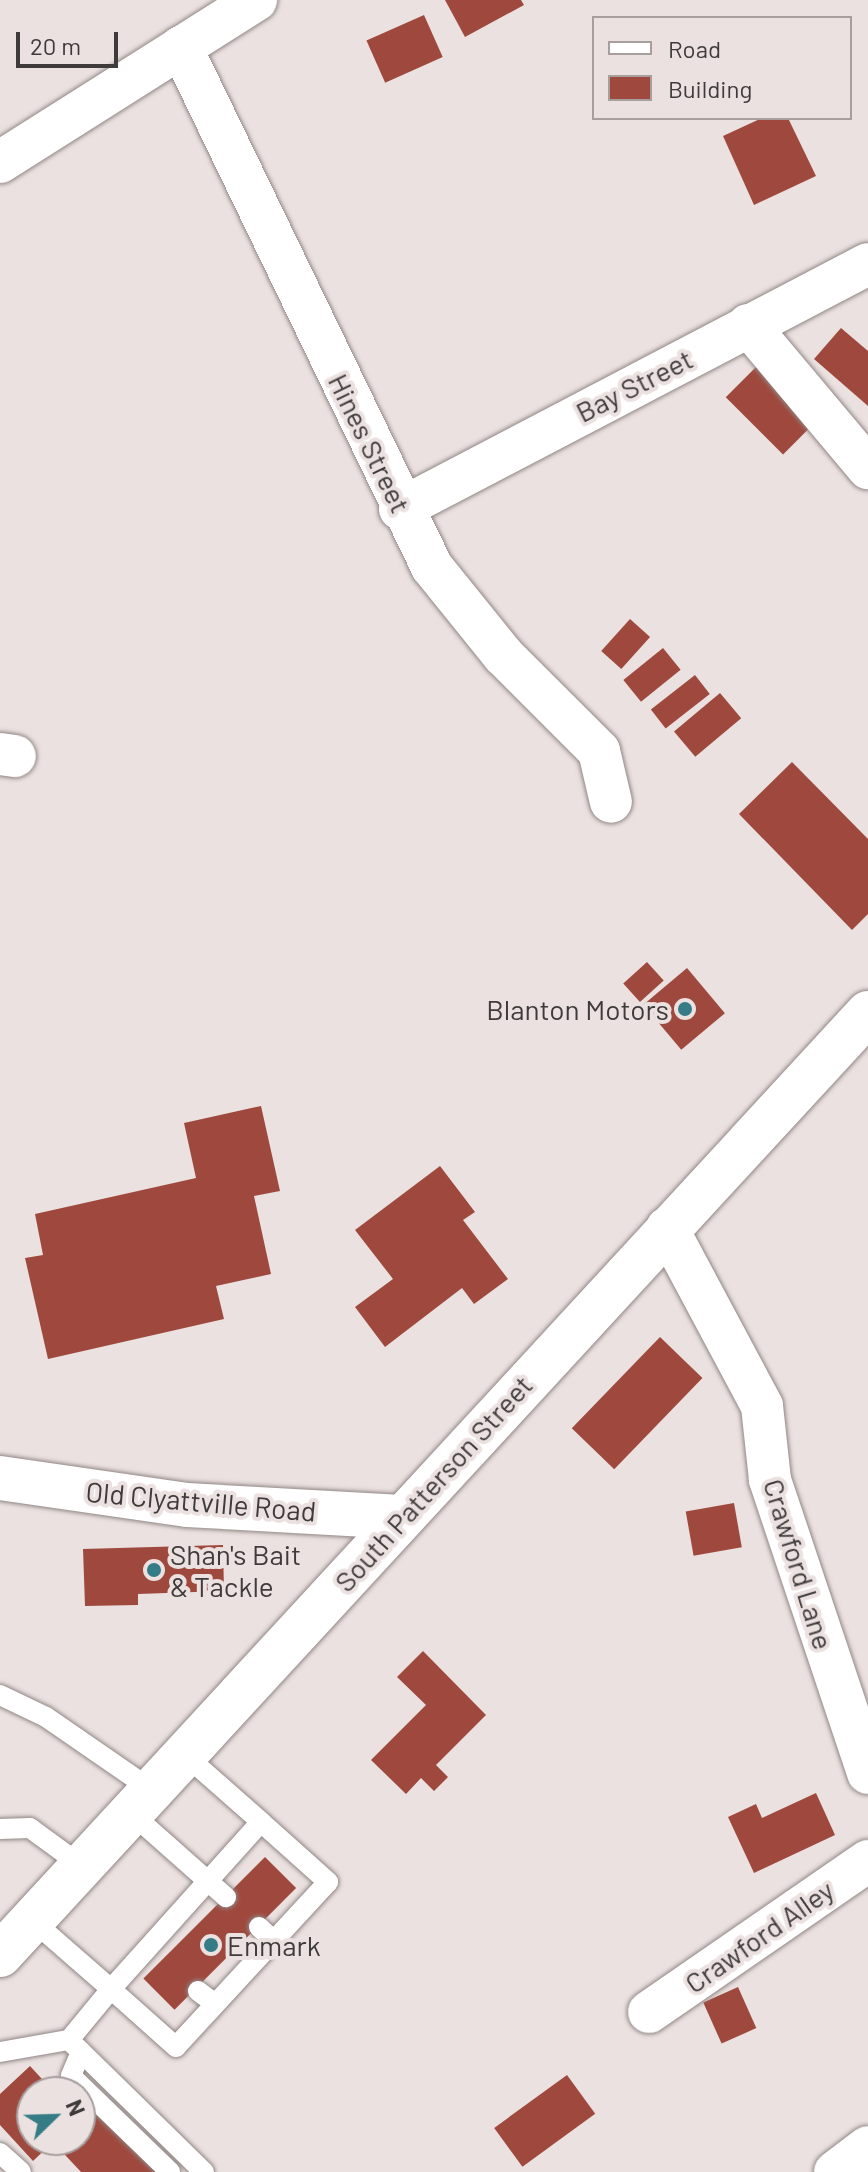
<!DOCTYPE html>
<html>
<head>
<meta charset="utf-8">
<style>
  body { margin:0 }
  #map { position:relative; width:868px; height:2172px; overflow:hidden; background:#ebe1e0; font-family:Barlow,sans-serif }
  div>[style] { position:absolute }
  .building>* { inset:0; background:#9f493e; transform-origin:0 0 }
  .roads { filter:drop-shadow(0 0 2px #908785) drop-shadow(0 0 2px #908785) }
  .service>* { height:20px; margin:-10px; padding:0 10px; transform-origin:10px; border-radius:10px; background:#fff }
  .minor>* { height:42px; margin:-21px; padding:0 21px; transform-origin:21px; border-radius:21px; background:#fff }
  .tertiary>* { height:44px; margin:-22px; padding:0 22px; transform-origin:22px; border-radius:22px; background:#fff }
  .primary>* { height:44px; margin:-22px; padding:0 22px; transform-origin:22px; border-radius:22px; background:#fff }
  .dots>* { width:22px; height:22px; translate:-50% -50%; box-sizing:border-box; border:4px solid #ebe1e0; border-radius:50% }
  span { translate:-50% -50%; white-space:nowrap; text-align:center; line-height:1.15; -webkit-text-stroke:8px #ebe1e0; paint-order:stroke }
  .street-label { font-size:28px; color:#3f3b3b }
  .poi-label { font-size:28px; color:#3f3b3b }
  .right { translate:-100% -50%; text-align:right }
  .left { translate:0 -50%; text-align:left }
  .legend { position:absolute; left:592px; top:16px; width:260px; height:104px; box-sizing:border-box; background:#ebe1e0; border:2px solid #a69f9e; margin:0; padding:10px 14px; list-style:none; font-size:24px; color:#3f3b3b }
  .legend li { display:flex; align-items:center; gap:16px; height:40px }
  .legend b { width:40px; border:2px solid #a69f9e }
  .north { position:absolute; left:16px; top:2076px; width:80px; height:80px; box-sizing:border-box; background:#ebe1e0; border:2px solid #a69f9e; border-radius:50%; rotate:67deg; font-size:22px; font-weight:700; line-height:32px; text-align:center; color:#3f3b3b }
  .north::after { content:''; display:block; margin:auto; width:28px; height:36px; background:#357c87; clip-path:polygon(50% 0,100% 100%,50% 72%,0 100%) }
  .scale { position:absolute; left:16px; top:32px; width:102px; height:36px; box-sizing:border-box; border:4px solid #3f3b3b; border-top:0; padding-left:10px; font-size:24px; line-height:28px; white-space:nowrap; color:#3f3b3b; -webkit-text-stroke:6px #ebe1e0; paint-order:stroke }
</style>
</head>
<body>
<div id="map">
  <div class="building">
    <i style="clip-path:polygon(445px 0,521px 0,524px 5px,465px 37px)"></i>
    <i style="left:424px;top:15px;width:46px;height:63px;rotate:66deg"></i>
    <i style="clip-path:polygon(762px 118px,788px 118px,816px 176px,754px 205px,723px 136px)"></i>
    <i style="clip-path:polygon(841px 328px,868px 351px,868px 406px,814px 359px)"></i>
    <i style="left:759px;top:364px;width:81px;height:47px;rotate:45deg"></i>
    <i style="left:630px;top:619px;width:27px;height:43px;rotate:42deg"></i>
    <i style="left:663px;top:648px;width:28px;height:51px;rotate:51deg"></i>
    <i style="left:695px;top:675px;width:24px;height:56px;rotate:52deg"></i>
    <i style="left:720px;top:693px;width:33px;height:60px;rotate:50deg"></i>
    <i style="clip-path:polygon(792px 762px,868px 839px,868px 914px,852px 930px,739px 814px)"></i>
    <i style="left:647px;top:962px;width:25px;height:32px;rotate:48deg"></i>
    <i style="left:687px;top:968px;width:59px;height:57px;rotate:50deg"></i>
    <i style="clip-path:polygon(261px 1106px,280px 1191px,254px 1196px,271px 1274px,216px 1286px,224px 1319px,48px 1359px,25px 1258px,43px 1255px,35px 1214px,196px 1178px,184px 1123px)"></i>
    <i style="clip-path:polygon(440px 1166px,475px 1212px,463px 1220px,508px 1279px,474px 1304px,462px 1288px,385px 1347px,355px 1307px,393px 1279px,355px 1230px)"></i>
    <i style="left:660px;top:1337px;width:59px;height:127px;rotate:44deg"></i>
    <i style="left:734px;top:1503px;width:45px;height:49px;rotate:80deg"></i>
    <i style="clip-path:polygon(223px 1545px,224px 1591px,138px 1594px,138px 1605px,85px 1606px,83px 1549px)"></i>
    <i style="clip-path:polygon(423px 1651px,486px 1715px,436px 1765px,448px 1777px,434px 1791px,421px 1778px,406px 1794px,371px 1760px,426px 1705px,397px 1677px)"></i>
    <i style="clip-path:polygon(816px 1793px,835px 1835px,754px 1873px,728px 1817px,756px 1804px,762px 1818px)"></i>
    <i style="left:265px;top:1857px;width:44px;height:172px;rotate:45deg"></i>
    <i style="left:738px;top:1987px;width:45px;height:38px;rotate:66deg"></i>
    <i style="clip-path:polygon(30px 2066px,54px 2092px,32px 2092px,32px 2140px,80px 2140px,80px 2090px,156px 2172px,81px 2172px,53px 2142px,33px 2161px,0 2125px,0 2094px)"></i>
    <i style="left:567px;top:2075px;width:48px;height:90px;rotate:54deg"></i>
  </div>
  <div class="roads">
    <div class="service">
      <i style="left:0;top:1695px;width:51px;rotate:25.6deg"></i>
      <i style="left:46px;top:1717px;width:129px;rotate:34.6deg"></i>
      <i style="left:184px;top:1754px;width:103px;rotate:41.4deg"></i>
      <i style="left:131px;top:1813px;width:127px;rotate:41.5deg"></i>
      <i style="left:0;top:1829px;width:30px;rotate:-2deg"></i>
      <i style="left:30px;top:1828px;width:64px;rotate:36.2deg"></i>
      <i style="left:259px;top:1927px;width:21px;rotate:43deg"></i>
      <i style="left:198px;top:1991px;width:21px;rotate:37deg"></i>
      <i style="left:69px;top:2040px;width:189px;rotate:44.4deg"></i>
      <i style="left:0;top:2052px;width:70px;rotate:-9.9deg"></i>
      <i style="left:69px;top:2040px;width:66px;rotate:-50.5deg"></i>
      <i style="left:111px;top:1989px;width:224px;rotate:-48.1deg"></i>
      <i style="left:261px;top:1822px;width:90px;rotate:41.8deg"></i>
      <i style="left:328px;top:1882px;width:224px;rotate:132.7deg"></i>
      <i style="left:176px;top:2047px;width:87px;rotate:-138.3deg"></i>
      <i style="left:111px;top:1989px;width:105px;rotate:-138.9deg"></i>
      <i style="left:81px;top:2052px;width:26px;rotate:113deg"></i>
      <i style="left:71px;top:2076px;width:138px;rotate:44.1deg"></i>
      <i style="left:0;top:2153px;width:28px;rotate:42deg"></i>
    </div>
    <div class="minor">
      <i style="left:181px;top:47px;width:577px;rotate:64.23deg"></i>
      <i style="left:432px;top:567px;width:113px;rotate:51.1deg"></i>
      <i style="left:503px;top:655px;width:136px;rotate:45deg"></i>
      <i style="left:599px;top:751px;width:52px;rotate:76.8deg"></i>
      <i style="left:0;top:162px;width:303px;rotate:-32.3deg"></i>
      <i style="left:748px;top:325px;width:187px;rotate:50deg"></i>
      <i style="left:400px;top:509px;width:528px;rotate:-27.63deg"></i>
      <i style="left:0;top:754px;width:15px;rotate:8deg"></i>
      <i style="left:667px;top:1228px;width:202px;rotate:61.9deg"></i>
      <i style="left:762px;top:1406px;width:74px;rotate:83.8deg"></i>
      <i style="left:770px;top:1480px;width:309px;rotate:71.5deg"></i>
      <i style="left:649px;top:2012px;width:266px;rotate:-34.6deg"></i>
      <i style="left:835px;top:2172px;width:41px;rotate:-37.1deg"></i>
    </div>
    <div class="tertiary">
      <i style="left:0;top:1478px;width:189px;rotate:8.2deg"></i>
      <i style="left:187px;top:1505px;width:215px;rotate:3.2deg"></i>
    </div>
    <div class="primary">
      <i style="left:0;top:1955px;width:1281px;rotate:-47.34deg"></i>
    </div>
  </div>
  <div class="dots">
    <i style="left:685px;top:1009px;background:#357c87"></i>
    <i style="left:154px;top:1570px;background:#357c87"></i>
    <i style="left:211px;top:1945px;background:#357c87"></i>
  </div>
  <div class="street-label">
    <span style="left:634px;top:385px;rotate:-27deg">Bay Street</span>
    <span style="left:370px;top:443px;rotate:64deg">Hines Street</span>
    <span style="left:433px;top:1483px;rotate:-48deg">South Patterson Street</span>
    <span style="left:201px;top:1501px;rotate:5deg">Old Clyattville Road</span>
    <span style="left:799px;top:1564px;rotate:73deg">Crawford Lane</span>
    <span style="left:759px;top:1936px;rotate:-35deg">Crawford Alley</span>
  </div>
  <div class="poi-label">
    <span class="right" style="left:669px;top:1009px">Blanton Motors</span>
    <span class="left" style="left:170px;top:1570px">Shan's Bait<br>&amp; Tackle</span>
    <span class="left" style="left:227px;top:1945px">Enmark</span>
  </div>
  <ul class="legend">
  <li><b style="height:10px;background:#fff"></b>Road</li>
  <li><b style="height:22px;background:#9f493e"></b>Building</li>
  </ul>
  <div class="north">N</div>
  <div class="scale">20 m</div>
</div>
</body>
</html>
